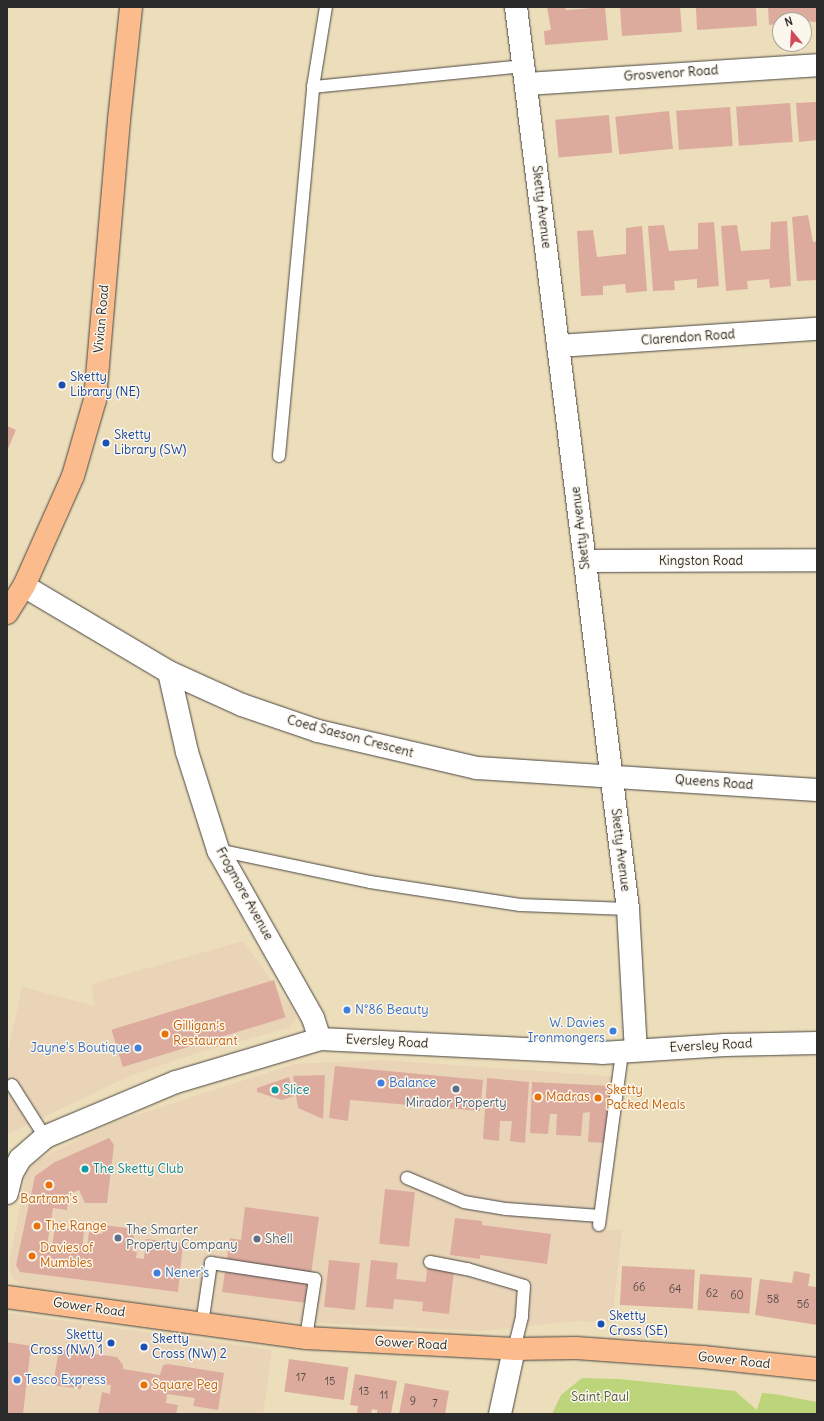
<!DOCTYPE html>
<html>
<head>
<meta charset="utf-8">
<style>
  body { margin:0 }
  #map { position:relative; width:824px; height:1421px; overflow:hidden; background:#eddebb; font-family:Delius,sans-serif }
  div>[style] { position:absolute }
  .built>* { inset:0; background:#e9d4b8 }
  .green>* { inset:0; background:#bcd57a }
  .building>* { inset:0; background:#dcab9e; transform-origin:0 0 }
  .roads { filter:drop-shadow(0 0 1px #484641) drop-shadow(0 0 1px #484641) }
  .service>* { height:12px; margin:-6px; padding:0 6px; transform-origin:6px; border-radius:6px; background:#fff }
  .minor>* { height:22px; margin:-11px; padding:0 11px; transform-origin:11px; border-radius:11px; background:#fff }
  .tertiary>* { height:22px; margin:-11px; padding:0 11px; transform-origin:11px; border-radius:11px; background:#fff }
  .primary>* { height:22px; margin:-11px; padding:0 11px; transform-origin:11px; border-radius:11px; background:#fbbb8c }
  .dots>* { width:11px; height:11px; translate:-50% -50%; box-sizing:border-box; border:2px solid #fbf7ec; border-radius:50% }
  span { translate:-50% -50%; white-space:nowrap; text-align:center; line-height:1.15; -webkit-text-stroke:3px #fbf7ec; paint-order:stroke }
  .number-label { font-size:11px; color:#574b48 }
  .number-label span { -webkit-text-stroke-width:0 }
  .street-label { font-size:13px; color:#2b2b2b }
  .transit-label { font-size:13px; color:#164399 }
  .left { translate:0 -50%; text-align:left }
  .right { translate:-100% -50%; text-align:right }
  .shop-label { font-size:13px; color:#366cbe }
  .food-label { font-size:13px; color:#c56008 }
  .culture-label { font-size:13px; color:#0d838f }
  .service-label { font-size:13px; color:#4e5e75 }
  .park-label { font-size:13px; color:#4f563f }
  .frame { position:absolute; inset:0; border:8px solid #2b2b2b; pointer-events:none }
  .north { position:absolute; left:772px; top:12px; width:40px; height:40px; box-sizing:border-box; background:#fbf7ec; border:1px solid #a8a59f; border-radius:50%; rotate:342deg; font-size:11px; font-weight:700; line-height:16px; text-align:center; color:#2b2b2b }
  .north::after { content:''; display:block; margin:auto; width:14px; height:18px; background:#d1495b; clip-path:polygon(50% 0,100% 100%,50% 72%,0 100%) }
</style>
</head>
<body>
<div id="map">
  <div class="built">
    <i style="clip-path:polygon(243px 941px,292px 1009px,296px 1019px,289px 1028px,203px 1051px,132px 1075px,10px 1133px,7px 1137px,7px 1056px,22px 987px,95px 1006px,91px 987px,95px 983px)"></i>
    <i style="clip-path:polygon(384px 1060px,622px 1077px,602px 1231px,622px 1230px,612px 1322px,576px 1321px,481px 1331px,265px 1320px,21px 1285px,12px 1277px,9px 1264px,26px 1174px,35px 1161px,112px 1123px,294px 1064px)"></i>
    <i style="clip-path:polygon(7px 1313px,272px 1350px,263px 1414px,7px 1414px)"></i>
  </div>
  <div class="green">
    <i style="clip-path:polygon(582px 1378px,619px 1379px,735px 1391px,757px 1410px,762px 1393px,774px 1394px,817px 1402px,817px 1414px,552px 1414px,561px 1395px)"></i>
  </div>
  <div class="building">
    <i style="clip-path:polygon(547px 7px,565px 7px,566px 10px,605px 7px,608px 40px,545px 45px,544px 31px,551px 30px)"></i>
    <i style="clip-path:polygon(620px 7px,680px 7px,682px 32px,622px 36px)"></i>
    <i style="clip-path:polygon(696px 7px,756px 7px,757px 26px,697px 30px)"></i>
    <i style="clip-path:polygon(768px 7px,817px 7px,817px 22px,780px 20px,780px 24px,769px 25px)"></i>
    <i style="clip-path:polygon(817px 102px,817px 140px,799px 142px,796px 103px)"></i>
    <i style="left:790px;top:103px;width:39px;height:54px;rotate:86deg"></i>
    <i style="left:730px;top:107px;width:39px;height:54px;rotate:86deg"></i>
    <i style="left:669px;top:111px;width:38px;height:54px;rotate:84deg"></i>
    <i style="left:609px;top:115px;width:38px;height:54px;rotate:85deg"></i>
    <i style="clip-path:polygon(808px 215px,813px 242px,817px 241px,817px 280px,797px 281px,792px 217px)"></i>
    <i style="clip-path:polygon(787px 221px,791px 286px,770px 288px,769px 279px,747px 281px,748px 289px,726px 291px,721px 226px,737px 225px,741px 251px,770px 249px,771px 222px)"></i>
    <i style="clip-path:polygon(714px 222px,719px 286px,697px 288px,697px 279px,674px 281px,675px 290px,653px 291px,648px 226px,664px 225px,669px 251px,698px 249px,698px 223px)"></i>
    <i style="clip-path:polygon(642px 226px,647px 291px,626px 293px,625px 284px,603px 286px,603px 295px,581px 296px,577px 231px,593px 230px,597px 257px,626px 254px,626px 228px)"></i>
    <i style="clip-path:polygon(7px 426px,16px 430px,7px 451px)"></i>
    <i style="left:274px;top:980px;width:39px;height:170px;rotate:73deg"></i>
    <i style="clip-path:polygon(335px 1066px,483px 1080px,480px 1111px,350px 1100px,348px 1121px,329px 1118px)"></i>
    <i style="clip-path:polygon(325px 1075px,323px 1119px,298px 1108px,293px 1076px)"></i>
    <i style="clip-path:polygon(289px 1077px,294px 1096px,282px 1100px,257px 1092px,257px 1088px)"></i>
    <i style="clip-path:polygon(487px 1078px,529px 1082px,525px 1143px,510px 1141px,512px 1121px,500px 1121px,499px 1141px,483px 1139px)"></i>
    <i style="clip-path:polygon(532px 1082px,612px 1086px,606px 1143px,588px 1142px,590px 1112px,583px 1113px,581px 1136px,556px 1135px,557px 1114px,550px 1114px,548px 1134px,530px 1133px)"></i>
    <i style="clip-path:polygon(109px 1138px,114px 1145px,107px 1203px,85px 1203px,79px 1190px,69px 1194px,67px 1210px,53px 1208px,47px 1246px,52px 1247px,55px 1227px,84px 1231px,82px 1251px,87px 1251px,89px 1232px,102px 1234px,104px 1225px,135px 1229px,132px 1251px,137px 1252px,136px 1258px,144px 1259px,146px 1239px,183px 1243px,178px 1292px,20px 1272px,16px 1265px,35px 1176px,55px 1162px)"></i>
    <i style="left:385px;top:1189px;width:30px;height:55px;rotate:6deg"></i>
    <i style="clip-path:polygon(245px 1207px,319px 1217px,307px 1303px,222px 1292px,230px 1238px,241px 1240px)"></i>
    <i style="clip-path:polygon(455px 1218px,482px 1221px,482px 1225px,551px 1234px,547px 1264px,480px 1255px,480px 1259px,450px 1255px)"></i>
    <i style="left:329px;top:1260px;width:31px;height:47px;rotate:6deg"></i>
    <i style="clip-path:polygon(371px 1260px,398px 1263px,396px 1279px,426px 1282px,427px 1268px,454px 1271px,449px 1314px,422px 1311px,423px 1302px,394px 1299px,393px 1309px,366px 1307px)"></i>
    <i style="left:622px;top:1266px;width:73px;height:39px;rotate:3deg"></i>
    <i style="clip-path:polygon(794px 1271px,810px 1274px,808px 1286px,817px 1287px,817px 1325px,755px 1315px,760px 1279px,792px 1283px)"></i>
    <i style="left:700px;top:1274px;width:52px;height:36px;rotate:4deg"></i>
    <i style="clip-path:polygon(7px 1342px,31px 1346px,23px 1414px,7px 1414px)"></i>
    <i style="clip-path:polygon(59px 1349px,117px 1357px,123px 1365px,123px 1369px,160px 1375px,163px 1365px,168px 1364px,224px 1373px,218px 1410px,193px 1406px,195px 1398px,167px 1394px,166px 1403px,178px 1405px,176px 1414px,98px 1414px,102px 1392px,110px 1394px,111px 1385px,82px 1381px,81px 1389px,53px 1385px)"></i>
    <i style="left:289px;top:1359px;width:60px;height:33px;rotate:8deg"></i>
    <i style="clip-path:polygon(355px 1374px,397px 1381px,391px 1414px,377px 1414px,377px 1410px,372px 1409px,371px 1414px,357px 1414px,358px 1406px,350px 1405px)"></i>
    <i style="clip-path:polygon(405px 1383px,449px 1391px,445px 1414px,399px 1414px)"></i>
  </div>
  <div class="roads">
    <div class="service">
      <i style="left:313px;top:87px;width:211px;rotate:-5.7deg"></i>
      <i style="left:279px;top:456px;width:371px;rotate:-84.7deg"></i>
      <i style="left:313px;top:87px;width:81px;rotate:-80.8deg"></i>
      <i style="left:218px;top:850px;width:155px;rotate:11.9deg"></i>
      <i style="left:370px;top:882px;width:152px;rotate:8.7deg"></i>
      <i style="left:520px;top:905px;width:108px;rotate:2.1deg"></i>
      <i style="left:12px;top:1085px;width:62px;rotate:57.6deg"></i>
      <i style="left:407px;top:1178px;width:62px;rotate:22.8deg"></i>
      <i style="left:464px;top:1202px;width:43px;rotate:9.5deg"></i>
      <i style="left:506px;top:1209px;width:94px;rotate:4.3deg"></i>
      <i style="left:599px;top:1225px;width:175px;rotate:-82.4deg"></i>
      <i style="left:430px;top:1262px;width:38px;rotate:11deg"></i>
      <i style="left:467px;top:1269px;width:59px;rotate:16.6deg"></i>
      <i style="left:524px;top:1286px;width:31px;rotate:94deg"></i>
      <i style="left:522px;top:1317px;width:33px;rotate:104deg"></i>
      <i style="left:202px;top:1324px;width:62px;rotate:-81.6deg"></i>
      <i style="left:211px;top:1263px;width:105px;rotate:8.7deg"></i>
      <i style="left:315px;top:1279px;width:60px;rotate:98.7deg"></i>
    </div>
    <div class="minor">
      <i style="left:516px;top:7px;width:909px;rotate:82.92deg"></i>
      <i style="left:628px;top:909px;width:141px;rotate:86.8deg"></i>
      <i style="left:526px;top:84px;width:292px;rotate:-3.7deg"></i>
      <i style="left:558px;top:346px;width:260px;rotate:-3.8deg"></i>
      <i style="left:585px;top:561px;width:232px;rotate:-0.2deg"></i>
      <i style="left:24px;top:586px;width:169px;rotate:30.7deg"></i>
      <i style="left:169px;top:672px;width:80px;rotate:24.3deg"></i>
      <i style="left:242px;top:705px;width:80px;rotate:18.9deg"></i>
      <i style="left:318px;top:731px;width:163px;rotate:13.1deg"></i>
      <i style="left:477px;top:768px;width:341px;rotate:3.7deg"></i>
      <i style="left:169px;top:672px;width:82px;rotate:77.3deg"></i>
      <i style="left:187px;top:752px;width:103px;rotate:72.4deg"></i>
      <i style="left:218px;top:850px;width:193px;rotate:60.5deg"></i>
      <i style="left:313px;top:1018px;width:22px;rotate:72deg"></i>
      <i style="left:7px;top:1193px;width:21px;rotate:-76deg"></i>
      <i style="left:12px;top:1173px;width:16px;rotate:-60deg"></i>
      <i style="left:20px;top:1159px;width:33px;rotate:-41deg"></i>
      <i style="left:45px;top:1137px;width:142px;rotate:-22.8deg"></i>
      <i style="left:176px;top:1082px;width:150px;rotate:-16.6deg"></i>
      <i style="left:320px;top:1039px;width:282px;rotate:2.8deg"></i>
      <i style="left:602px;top:1053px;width:123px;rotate:-3.7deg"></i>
      <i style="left:725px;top:1045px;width:92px;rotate:-1.2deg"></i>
    </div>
    <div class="tertiary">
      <i style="left:500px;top:1414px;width:66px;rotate:-77.8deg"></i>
    </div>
    <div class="primary">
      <i style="left:7px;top:613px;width:32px;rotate:-58deg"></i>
      <i style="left:24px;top:586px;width:120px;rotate:-66deg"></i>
      <i style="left:73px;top:476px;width:79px;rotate:-73.9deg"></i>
      <i style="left:95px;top:400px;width:281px;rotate:-85.1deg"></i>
      <i style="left:119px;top:120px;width:114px;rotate:-83.9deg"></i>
      <i style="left:7px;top:1297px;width:302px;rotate:7.8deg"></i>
      <i style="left:306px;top:1338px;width:208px;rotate:3deg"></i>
      <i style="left:514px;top:1349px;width:62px;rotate:-0.9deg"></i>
      <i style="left:576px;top:1348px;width:127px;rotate:4.1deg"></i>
      <i style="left:703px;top:1357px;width:115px;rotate:6deg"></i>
    </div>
  </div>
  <div class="dots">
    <i style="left:62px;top:385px;background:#1a4fb4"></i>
    <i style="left:106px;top:443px;background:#1a4fb4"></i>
    <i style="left:347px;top:1010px;background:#3f7fe0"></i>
    <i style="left:613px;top:1031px;background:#3f7fe0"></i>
    <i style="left:165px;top:1034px;background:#e8710a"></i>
    <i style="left:138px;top:1048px;background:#3f7fe0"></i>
    <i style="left:381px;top:1083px;background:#3f7fe0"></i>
    <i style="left:456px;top:1089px;background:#5c6f8a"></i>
    <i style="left:275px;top:1090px;background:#0f9aa8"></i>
    <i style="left:538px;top:1097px;background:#e8710a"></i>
    <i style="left:598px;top:1098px;background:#e8710a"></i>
    <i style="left:85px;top:1169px;background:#0f9aa8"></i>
    <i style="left:49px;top:1185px;background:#e8710a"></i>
    <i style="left:37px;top:1226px;background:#e8710a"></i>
    <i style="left:118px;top:1238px;background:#5c6f8a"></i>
    <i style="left:257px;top:1239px;background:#5c6f8a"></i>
    <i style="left:32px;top:1256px;background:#e8710a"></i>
    <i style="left:157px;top:1273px;background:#3f7fe0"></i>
    <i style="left:601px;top:1324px;background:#1a4fb4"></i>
    <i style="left:111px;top:1343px;background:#1a4fb4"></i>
    <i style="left:144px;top:1347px;background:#1a4fb4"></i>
    <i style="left:17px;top:1380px;background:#3f7fe0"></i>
    <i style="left:144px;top:1385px;background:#e8710a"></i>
  </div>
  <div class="number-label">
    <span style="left:639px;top:1287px">66</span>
    <span style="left:675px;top:1289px">64</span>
    <span style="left:712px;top:1293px">62</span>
    <span style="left:737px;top:1295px">60</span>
    <span style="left:773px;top:1299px">58</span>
    <span style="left:803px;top:1304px">56</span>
    <span style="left:301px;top:1377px">17</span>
    <span style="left:330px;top:1381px">15</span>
    <span style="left:364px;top:1391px">13</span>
    <span style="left:384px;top:1395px">11</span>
    <span style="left:413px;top:1401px">9</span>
    <span style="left:435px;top:1403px">7</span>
  </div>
  <div class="street-label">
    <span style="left:671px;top:74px;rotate:-4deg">Grosvenor Road</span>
    <span style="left:541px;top:207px;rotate:83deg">Sketty Avenue</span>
    <span style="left:102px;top:319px;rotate:-85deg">Vivian Road</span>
    <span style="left:688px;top:338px;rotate:-4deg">Clarendon Road</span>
    <span style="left:581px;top:528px;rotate:-97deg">Sketty Avenue</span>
    <span style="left:701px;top:561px">Kingston Road</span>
    <span style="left:350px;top:737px;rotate:15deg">Coed Saeson Crescent</span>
    <span style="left:714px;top:783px;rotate:4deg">Queens Road</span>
    <span style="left:620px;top:850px;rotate:83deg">Sketty Avenue</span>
    <span style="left:244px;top:894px;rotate:61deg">Frogmore Avenue</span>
    <span style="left:387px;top:1042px;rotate:3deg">Eversley Road</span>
    <span style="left:711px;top:1046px;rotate:-3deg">Eversley Road</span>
    <span style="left:89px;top:1308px;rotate:8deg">Gower Road</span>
    <span style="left:411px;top:1344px;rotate:3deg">Gower Road</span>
    <span style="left:734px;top:1361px;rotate:6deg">Gower Road</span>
  </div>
  <div class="transit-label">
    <span class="left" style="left:70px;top:385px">Sketty<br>Library (NE)</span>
    <span class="left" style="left:114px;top:443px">Sketty<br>Library (SW)</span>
    <span class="left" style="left:609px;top:1324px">Sketty<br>Cross (SE)</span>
    <span class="right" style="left:103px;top:1343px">Sketty<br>Cross (NW) 1</span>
    <span class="left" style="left:152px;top:1347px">Sketty<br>Cross (NW) 2</span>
  </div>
  <div class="shop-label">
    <span class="left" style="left:355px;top:1010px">N°86 Beauty</span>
    <span class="right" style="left:605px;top:1031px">W. Davies<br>Ironmongers</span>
    <span class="right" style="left:130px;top:1048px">Jayne's Boutique</span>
    <span class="left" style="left:389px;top:1083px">Balance</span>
    <span class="left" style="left:165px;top:1273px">Nener's</span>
    <span class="left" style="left:25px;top:1380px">Tesco Express</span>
  </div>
  <div class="food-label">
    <span class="left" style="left:173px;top:1034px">Gilligan’s<br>Restaurant</span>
    <span class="left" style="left:606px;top:1098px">Sketty<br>Packed Meals</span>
    <span class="left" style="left:546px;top:1097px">Madras</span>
    <span style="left:49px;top:1199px">Bartram's</span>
    <span class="left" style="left:45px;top:1226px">The Range</span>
    <span class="left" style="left:40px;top:1256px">Davies of<br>Mumbles</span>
    <span class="left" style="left:152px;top:1385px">Square Peg</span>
  </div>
  <div class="culture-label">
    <span class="left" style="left:283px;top:1090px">Slice</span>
    <span class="left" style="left:93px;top:1169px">The Sketty Club</span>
  </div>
  <div class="service-label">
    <span style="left:456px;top:1103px">Mirador Property</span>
    <span class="left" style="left:126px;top:1238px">The Smarter<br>Property Company</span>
    <span class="left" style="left:265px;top:1239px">Shell</span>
  </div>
  <div class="park-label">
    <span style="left:600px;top:1397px">Saint Paul</span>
  </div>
  <div class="frame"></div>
  <div class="north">N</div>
</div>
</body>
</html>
